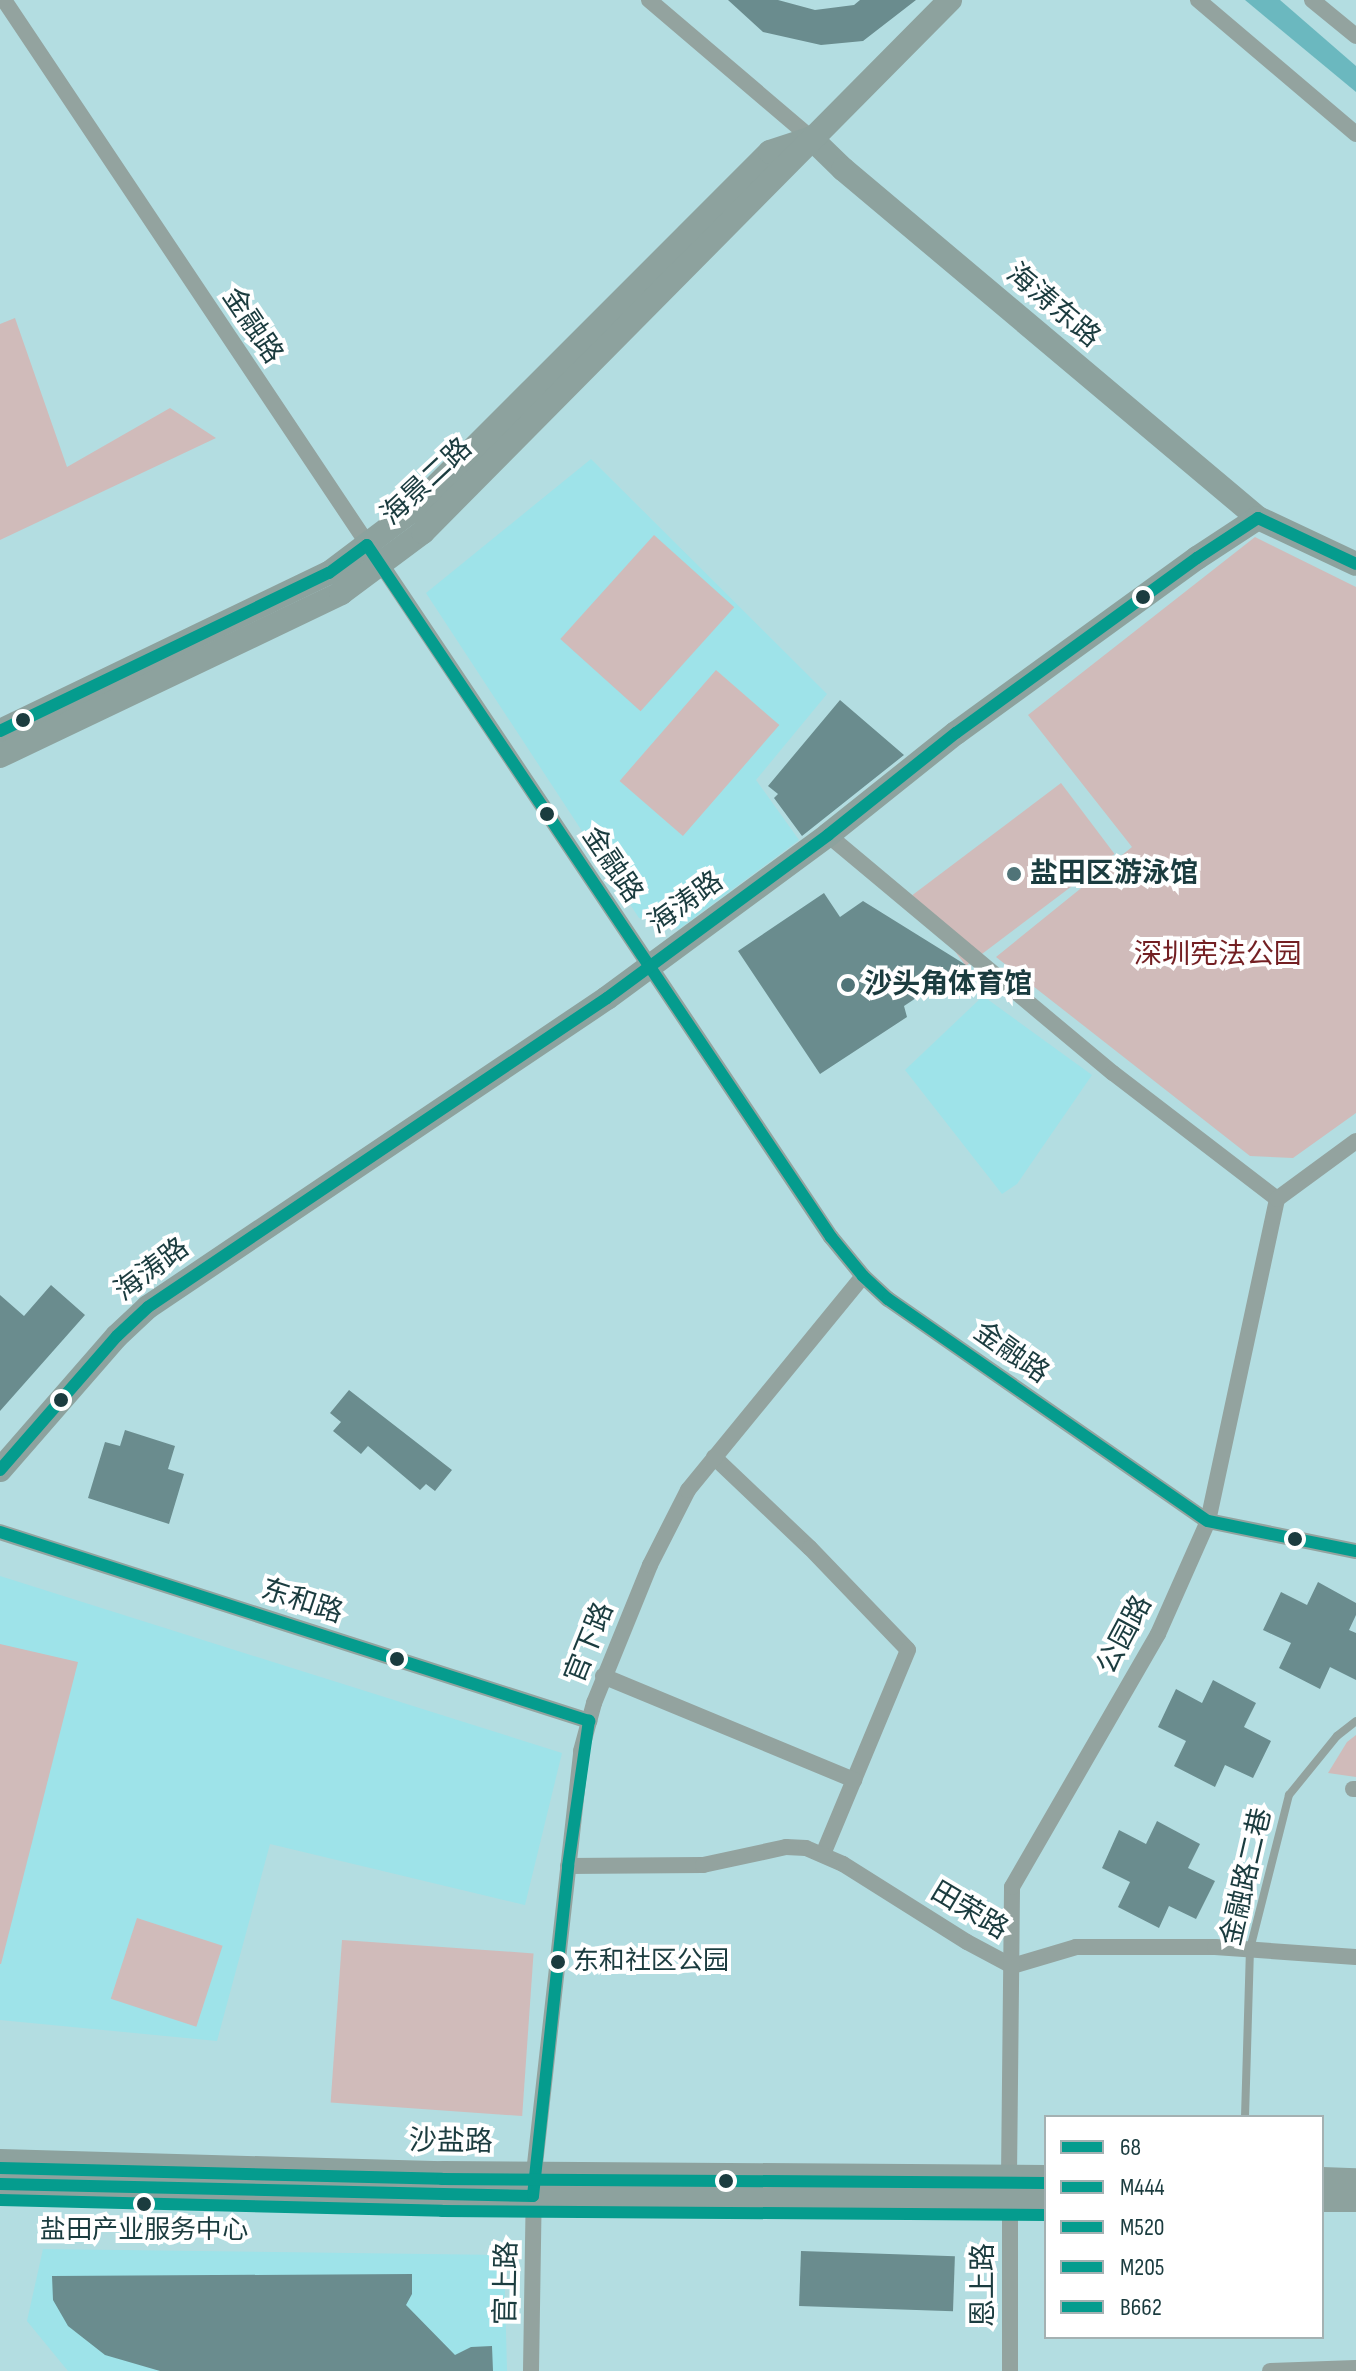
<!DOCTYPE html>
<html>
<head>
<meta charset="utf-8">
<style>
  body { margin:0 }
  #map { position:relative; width:1356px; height:2371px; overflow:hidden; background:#b3dde1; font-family:"Sofia Sans Condensed","Noto Sans SC",sans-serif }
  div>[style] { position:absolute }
  .built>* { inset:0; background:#9ee3e9 }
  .green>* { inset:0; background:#d0bbba; transform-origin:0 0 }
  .water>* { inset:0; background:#6bb8bf }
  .building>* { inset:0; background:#6a8c8e; transform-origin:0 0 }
  .lane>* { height:8px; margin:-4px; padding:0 4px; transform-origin:4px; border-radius:4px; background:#93a39f }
  .street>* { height:16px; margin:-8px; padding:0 8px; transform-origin:8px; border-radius:8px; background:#93a39f }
  .secondary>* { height:24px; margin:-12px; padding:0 12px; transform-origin:12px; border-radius:12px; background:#8da29e }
  .bus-1>* { height:12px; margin:-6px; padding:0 6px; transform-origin:6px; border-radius:6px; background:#059c8e }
  .bus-2>* { height:12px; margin:-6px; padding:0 6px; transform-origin:6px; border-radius:6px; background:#059c8e }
  .bus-3>* { height:12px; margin:-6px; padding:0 6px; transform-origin:6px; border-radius:6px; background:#059c8e }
  .bus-4>* { height:12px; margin:-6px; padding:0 6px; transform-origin:6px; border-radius:6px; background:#059c8e }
  .bus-5>* { height:12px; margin:-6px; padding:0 6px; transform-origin:6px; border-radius:6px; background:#059c8e }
  .dots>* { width:22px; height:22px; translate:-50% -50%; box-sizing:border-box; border:4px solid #fff; border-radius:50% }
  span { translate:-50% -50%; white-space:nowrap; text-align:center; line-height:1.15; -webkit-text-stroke:8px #fff; paint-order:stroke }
  .bus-label { font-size:26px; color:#1b3c3f }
  .left { translate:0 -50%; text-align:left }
  .street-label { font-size:28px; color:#1b3c3f }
  .poi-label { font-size:28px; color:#1b3c3f; font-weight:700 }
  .park-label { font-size:28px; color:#731f22 }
  .legend { position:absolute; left:1044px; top:2115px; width:280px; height:224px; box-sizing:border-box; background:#fff; border:2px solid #a4b1b2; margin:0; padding:10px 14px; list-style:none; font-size:24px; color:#1b3c3f }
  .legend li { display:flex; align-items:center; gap:16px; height:40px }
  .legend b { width:40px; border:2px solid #a4b1b2 }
</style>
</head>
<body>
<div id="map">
  <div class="built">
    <i style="clip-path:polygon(591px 459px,827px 694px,756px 780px,799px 840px,679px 929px,639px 918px,426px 593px)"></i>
    <i style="clip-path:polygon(983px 996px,1092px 1075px,1017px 1184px,1002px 1194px,905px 1070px)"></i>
    <i style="clip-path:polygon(0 1576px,562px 1753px,525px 1905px,270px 1844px,217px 2041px,0 2020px)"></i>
    <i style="clip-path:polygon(43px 2249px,504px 2255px,507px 2371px,68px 2371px,27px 2321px)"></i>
  </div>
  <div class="green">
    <i style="clip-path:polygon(15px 318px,67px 467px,170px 408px,216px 438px,0 540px,0 324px)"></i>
    <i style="left:654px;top:535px;width:108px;height:140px;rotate:42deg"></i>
    <i style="clip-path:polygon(1255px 537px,1356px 587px,1356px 1113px,1293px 1158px,1250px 1156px,996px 957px,1132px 847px,1028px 715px)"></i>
    <i style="left:716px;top:670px;width:84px;height:147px;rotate:41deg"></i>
    <i style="left:1061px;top:783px;width:89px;height:186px;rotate:53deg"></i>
    <i style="clip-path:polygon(0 1644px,78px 1662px,1px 1964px,0 1964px)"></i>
    <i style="clip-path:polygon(1356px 1735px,1356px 1777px,1328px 1773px,1347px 1742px)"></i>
    <i style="left:137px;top:1918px;width:90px;height:85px;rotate:18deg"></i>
    <i style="left:342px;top:1940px;width:192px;height:163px;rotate:4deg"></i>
  </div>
  <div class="water">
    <i style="clip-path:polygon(1245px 0,1280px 0,1356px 66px,1356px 92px)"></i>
  </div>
  <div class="building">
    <i style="clip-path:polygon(728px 0,778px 0,815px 10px,854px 5px,860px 0,916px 0,863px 41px,821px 45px,763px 32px)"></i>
    <i style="clip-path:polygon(840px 700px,904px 755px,802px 836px,774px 798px,778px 794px,768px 786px)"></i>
    <i style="clip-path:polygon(824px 893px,840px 917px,863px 901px,966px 965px,904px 1006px,907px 1017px,820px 1074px,738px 951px)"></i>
    <i style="clip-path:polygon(51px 1285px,85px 1315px,0 1411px,0 1295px,24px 1316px)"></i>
    <i style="clip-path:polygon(349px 1390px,452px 1470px,435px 1491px,426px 1484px,420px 1490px,368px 1446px,361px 1454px,333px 1431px,341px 1422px,330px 1413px)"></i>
    <i style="clip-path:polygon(125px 1430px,175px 1446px,168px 1469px,184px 1474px,169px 1524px,88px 1498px,105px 1442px,120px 1446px)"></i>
    <i style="clip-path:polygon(1318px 1582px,1356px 1603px,1356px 1615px,1349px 1630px,1356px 1633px,1356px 1680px,1330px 1667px,1320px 1689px,1279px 1668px,1291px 1643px,1263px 1630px,1281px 1592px,1307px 1605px)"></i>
    <i style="clip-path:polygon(1213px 1680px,1256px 1703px,1244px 1727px,1271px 1741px,1253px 1778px,1225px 1765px,1215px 1787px,1174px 1766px,1186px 1741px,1158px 1727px,1176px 1689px,1202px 1703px)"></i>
    <i style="clip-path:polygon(1157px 1821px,1200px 1844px,1188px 1868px,1215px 1881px,1196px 1919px,1169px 1906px,1159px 1928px,1118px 1907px,1130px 1882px,1102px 1868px,1119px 1830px,1146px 1844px)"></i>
    <i style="left:801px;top:2251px;width:154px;height:55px;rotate:2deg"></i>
    <i style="clip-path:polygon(412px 2274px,412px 2294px,406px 2305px,455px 2355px,471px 2347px,492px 2346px,493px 2371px,160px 2371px,105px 2355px,68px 2326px,53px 2300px,52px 2276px)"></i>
  </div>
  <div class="lane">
    <i style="left:1245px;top:2117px;width:168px;rotate:-88.3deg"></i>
    <i style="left:1250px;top:1949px;width:159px;rotate:-75.8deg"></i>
    <i style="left:1289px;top:1795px;width:76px;rotate:-50.9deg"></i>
    <i style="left:1337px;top:1736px;width:24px;rotate:-38deg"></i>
  </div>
  <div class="street">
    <i style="left:4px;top:0;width:1488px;rotate:56.24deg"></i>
    <i style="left:831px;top:1237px;width:50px;rotate:50.6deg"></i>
    <i style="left:863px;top:1276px;width:34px;rotate:43deg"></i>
    <i style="left:888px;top:1299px;width:389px;rotate:34.8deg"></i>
    <i style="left:1208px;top:1521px;width:151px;rotate:11.5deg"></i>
    <i style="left:649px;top:0;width:213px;rotate:40.4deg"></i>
    <i style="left:1198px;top:0;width:207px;rotate:40.3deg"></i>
    <i style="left:1312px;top:0;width:57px;rotate:39.3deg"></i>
    <i style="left:828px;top:835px;width:371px;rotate:39.9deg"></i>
    <i style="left:1113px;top:1073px;width:207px;rotate:37.5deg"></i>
    <i style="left:714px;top:1457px;width:132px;rotate:43.5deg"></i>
    <i style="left:810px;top:1548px;width:141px;rotate:46.1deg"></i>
    <i style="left:908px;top:1650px;width:221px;rotate:112.6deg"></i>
    <i style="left:0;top:1532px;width:619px;rotate:17.79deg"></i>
    <i style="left:603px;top:1676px;width:272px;rotate:22.5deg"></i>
    <i style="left:1353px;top:1789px;width:3px"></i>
    <i style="left:568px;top:1866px;width:135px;rotate:-0.4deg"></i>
    <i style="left:703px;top:1865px;width:85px;rotate:-12.2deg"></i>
    <i style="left:786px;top:1847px;width:20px;rotate:3deg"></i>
    <i style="left:806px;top:1848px;width:40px;rotate:23.4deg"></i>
    <i style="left:843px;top:1864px;width:146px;rotate:32.2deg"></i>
    <i style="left:967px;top:1942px;width:51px;rotate:28.1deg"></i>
    <i style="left:1012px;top:1966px;width:67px;rotate:-16.5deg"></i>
    <i style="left:1076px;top:1947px;width:139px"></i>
    <i style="left:1215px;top:1947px;width:141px;rotate:4.1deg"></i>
    <i style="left:1009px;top:2177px;width:290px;rotate:-89.4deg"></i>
    <i style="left:1012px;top:1887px;width:292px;rotate:-60deg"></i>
    <i style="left:1158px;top:1634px;width:124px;rotate:-66.1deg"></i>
    <i style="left:1208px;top:1521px;width:329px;rotate:-77.9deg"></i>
    <i style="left:1277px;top:1199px;width:98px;rotate:-36.3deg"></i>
    <i style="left:531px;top:2371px;width:198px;rotate:-89.1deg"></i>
    <i style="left:534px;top:2173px;width:425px;rotate:-83.6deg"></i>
    <i style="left:581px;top:1751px;width:50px;rotate:-74.8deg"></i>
    <i style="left:594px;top:1703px;width:149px;rotate:-67.9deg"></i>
    <i style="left:650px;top:1565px;width:84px;rotate:-63.1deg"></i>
    <i style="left:688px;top:1490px;width:276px;rotate:-50.7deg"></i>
    <i style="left:1010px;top:2371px;width:173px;rotate:-90deg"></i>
    <i style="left:1270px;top:2371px;width:86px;rotate:-2deg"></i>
  </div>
  <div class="secondary">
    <i style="left:811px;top:138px;width:45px;rotate:44.1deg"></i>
    <i style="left:843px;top:169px;width:542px;rotate:40.06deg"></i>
    <i style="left:0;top:731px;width:365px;rotate:-25.7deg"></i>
    <i style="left:329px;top:573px;width:101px;rotate:-37deg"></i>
    <i style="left:410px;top:512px;width:509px;rotate:-45deg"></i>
    <i style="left:770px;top:152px;width:41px;rotate:-18.4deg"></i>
    <i style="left:0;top:756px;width:378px;rotate:-25.5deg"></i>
    <i style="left:341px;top:593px;width:102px;rotate:-36.6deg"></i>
    <i style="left:423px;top:532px;width:749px;rotate:-45.27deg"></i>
    <i style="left:0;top:1470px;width:178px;rotate:-48.9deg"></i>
    <i style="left:117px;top:1336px;width:42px;rotate:-43.1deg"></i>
    <i style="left:148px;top:1307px;width:553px;rotate:-33.95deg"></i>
    <i style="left:607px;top:998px;width:275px;rotate:-36.4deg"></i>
    <i style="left:828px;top:835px;width:164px;rotate:-38.6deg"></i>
    <i style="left:956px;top:733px;width:298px;rotate:-36deg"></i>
    <i style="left:1197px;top:558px;width:73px;rotate:-33.3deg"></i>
    <i style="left:1258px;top:518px;width:108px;rotate:25.1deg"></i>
    <i style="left:0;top:2161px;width:443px;rotate:1.6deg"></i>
    <i style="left:443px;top:2173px;width:603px;rotate:0.38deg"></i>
    <i style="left:1322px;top:2179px;width:34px;rotate:2deg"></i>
    <i style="left:0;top:2184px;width:442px;rotate:1.4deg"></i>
    <i style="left:442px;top:2195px;width:604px;rotate:0.38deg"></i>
    <i style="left:1322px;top:2200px;width:34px"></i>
  </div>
  <div class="bus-1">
    <i style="left:0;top:731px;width:365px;rotate:-25.7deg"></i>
    <i style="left:329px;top:573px;width:47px;rotate:-36.4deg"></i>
    <i style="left:367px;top:545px;width:833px;rotate:56.16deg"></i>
    <i style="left:831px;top:1237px;width:50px;rotate:50.6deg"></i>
    <i style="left:863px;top:1276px;width:34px;rotate:43deg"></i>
    <i style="left:888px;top:1299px;width:389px;rotate:34.8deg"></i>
    <i style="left:1208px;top:1521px;width:151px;rotate:11.5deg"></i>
  </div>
  <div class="bus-2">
    <i style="left:0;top:1532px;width:619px;rotate:17.79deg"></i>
    <i style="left:0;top:2184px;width:533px;rotate:1.29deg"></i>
    <i style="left:533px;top:2196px;width:332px;rotate:-83.9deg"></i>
    <i style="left:568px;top:1866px;width:147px;rotate:-81.8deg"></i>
  </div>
  <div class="bus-3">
    <i style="left:0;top:2200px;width:442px;rotate:1.4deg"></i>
    <i style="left:442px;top:2211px;width:604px;rotate:0.38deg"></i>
  </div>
  <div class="bus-4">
    <i style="left:0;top:2168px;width:442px;rotate:1.4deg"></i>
    <i style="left:442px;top:2179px;width:604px;rotate:0.38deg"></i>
  </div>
  <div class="bus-5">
    <i style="left:0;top:1470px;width:178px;rotate:-48.9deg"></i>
    <i style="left:117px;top:1336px;width:42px;rotate:-43.1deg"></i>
    <i style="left:148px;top:1307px;width:553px;rotate:-33.95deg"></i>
    <i style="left:607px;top:998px;width:275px;rotate:-36.4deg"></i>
    <i style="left:828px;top:835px;width:164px;rotate:-38.6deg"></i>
    <i style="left:956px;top:733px;width:298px;rotate:-36deg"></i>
    <i style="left:1197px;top:558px;width:73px;rotate:-33.3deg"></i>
    <i style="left:1258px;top:518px;width:108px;rotate:25.1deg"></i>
  </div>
  <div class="dots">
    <i style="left:1143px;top:597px;background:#1b3c3f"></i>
    <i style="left:23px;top:720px;background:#1b3c3f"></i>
    <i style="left:547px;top:814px;background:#1b3c3f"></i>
    <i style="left:1014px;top:874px;background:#507478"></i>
    <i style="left:848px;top:985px;background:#507478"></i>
    <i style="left:61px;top:1400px;background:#1b3c3f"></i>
    <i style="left:1295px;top:1539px;background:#1b3c3f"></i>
    <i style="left:397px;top:1659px;background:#1b3c3f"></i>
    <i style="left:558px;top:1962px;background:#1b3c3f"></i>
    <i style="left:726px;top:2181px;background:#1b3c3f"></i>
    <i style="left:144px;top:2204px;background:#1b3c3f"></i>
  </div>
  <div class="bus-label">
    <span class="left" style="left:573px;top:1962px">东和社区公园</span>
    <span style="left:144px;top:2231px">盐田产业服务中心</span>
  </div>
  <div class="street-label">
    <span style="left:1053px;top:306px;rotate:40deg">海涛东路</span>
    <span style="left:252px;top:326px;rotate:56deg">金融路</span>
    <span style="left:427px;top:482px;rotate:-43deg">海景二路</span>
    <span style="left:612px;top:865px;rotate:56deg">金融路</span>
    <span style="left:686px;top:903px;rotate:-36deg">海涛路</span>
    <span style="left:152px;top:1270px;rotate:-37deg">海涛路</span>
    <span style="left:1011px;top:1353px;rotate:35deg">金融路</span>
    <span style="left:302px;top:1602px;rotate:18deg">东和路</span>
    <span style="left:1125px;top:1635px;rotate:-62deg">公园路</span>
    <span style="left:590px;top:1643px;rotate:-68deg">官下路</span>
    <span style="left:1247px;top:1877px;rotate:-77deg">金融路二巷</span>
    <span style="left:969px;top:1911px;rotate:31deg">田荣路</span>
    <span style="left:451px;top:2142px;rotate:1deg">沙盐路</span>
    <span style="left:507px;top:2283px;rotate:-89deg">官上路</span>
    <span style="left:984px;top:2285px;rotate:-90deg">恩上路</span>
  </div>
  <div class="poi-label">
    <span class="left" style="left:1030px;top:874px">盐田区游泳馆</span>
    <span class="left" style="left:864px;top:985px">沙头角体育馆</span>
  </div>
  <div class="park-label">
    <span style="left:1218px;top:955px">深圳宪法公园</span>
  </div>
  <ul class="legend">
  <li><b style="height:10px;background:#059c8e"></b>68</li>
  <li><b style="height:10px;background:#059c8e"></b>M444</li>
  <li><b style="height:10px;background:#059c8e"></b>M520</li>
  <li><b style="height:10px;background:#059c8e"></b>M205</li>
  <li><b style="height:10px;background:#059c8e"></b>B662</li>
  </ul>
</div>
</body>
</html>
